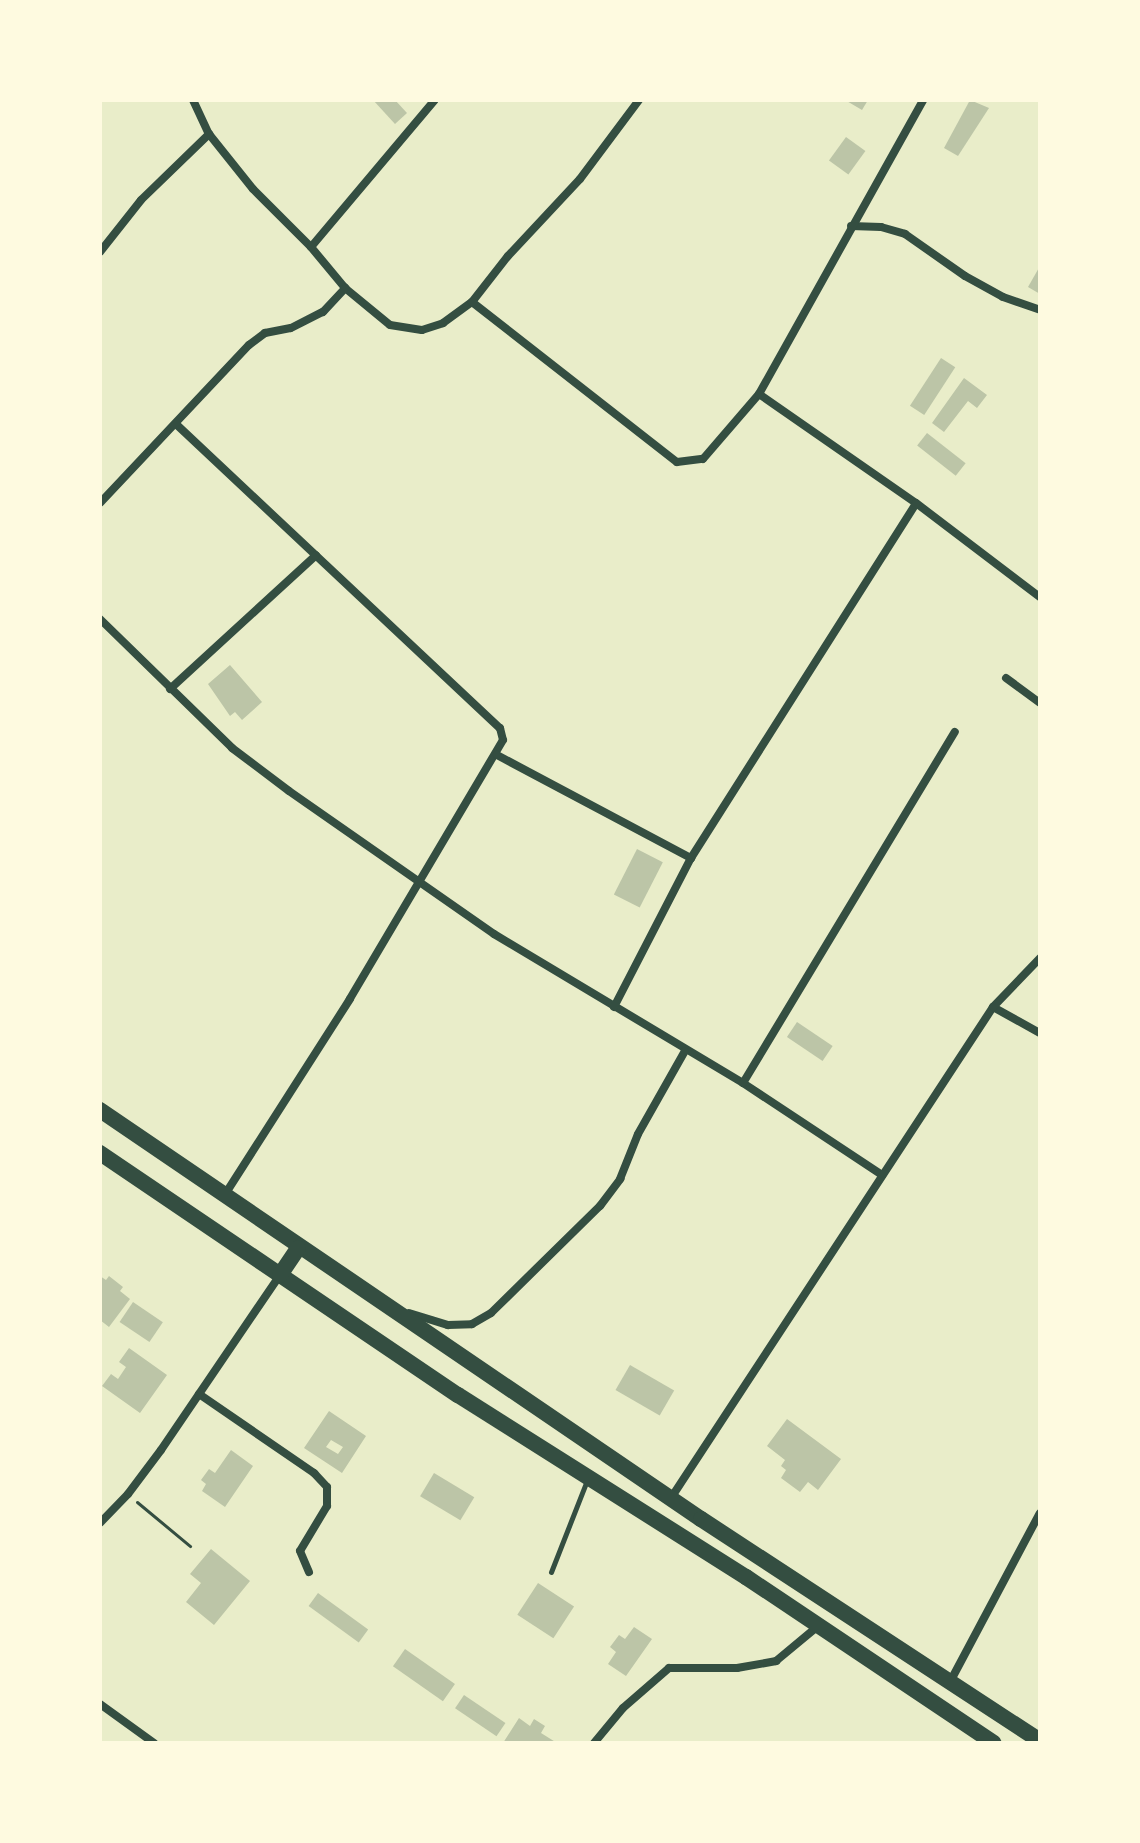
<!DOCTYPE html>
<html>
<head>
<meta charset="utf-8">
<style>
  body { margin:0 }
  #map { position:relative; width:1140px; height:1843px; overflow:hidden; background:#e9edc9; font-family:"Space Grotesk",sans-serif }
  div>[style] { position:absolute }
  .building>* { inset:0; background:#bcc5a7; transform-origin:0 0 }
  .path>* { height:3px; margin:-1.5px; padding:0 1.5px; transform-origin:1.5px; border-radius:1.5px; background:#344e41 }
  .service>* { height:5px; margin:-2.5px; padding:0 2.5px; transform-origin:2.5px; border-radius:2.5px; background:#344e41 }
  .minor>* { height:8px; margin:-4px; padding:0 4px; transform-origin:4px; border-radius:4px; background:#344e41 }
  .trunk>* { height:16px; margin:-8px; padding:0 8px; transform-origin:8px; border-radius:8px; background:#344e41 }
  span { translate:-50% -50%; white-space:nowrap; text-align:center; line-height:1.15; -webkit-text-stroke:6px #fefae0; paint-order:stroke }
  .frame { position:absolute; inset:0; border:102px solid #fefae0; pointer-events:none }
</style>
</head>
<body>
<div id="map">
  <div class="building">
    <i style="clip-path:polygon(373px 100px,395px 100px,407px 113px,395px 124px)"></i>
    <i style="clip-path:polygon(845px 100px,868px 100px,862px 110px)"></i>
    <i style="clip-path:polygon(970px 100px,989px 108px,958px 156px,944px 148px)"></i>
    <i style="left:846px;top:137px;width:24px;height:29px;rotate:36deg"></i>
    <i style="clip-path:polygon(1040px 266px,1040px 294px,1028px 287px)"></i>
    <i style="left:941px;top:358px;width:17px;height:57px;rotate:33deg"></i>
    <i style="clip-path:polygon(964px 378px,987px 395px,977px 408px,968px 401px,944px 432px,932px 423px)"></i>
    <i style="left:927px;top:433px;width:49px;height:16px;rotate:38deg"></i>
    <i style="clip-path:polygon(230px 665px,262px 702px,242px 720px,235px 712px,230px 716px,208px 684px)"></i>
    <i style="left:637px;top:849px;width:29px;height:51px;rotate:27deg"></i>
    <i style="left:797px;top:1022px;width:43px;height:18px;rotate:34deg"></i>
    <i style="clip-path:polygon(100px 1276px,106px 1280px,109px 1276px,123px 1287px,120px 1291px,130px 1299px,109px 1327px,100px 1320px)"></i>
    <i style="left:133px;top:1302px;width:36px;height:24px;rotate:34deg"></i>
    <i style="clip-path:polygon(129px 1348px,167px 1375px,140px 1413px,102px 1386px,111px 1374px,118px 1379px,126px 1367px,119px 1362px)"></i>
    <i style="left:630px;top:1365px;width:51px;height:29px;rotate:30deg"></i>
    <i style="clip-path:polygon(evenodd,329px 1411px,366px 1436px,342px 1473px,304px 1448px,329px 1411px,331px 1440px,343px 1447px,338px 1454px,326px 1447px,331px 1440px)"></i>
    <i style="clip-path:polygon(787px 1419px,841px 1459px,818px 1490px,808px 1482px,800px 1492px,781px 1478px,786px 1470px,781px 1466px,785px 1460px,767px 1446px)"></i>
    <i style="clip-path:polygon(231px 1450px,253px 1466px,225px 1507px,202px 1491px,206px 1484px,201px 1480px,209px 1469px,215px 1473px)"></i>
    <i style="left:434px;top:1473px;width:47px;height:27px;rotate:31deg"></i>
    <i style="clip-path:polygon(211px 1549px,250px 1581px,214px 1625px,186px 1602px,201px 1583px,190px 1574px)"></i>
    <i style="left:538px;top:1583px;width:43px;height:38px;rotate:33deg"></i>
    <i style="left:318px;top:1593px;width:62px;height:16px;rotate:36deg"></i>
    <i style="clip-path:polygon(634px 1627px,652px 1639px,626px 1676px,608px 1664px,616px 1652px,610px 1647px,619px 1635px,625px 1639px)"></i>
    <i style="left:405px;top:1649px;width:61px;height:21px;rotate:35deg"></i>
    <i style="left:464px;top:1695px;width:50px;height:16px;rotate:34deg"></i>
    <i style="clip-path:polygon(519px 1718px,530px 1726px,534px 1719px,545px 1726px,541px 1733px,557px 1743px,503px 1743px)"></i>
  </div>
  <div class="path">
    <i style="left:137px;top:1502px;width:69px;rotate:39.7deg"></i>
  </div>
  <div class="service">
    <i style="left:551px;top:1572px;width:99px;rotate:-68.6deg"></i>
  </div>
  <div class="minor">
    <i style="left:193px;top:100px;width:38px;rotate:65deg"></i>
    <i style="left:209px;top:134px;width:70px;rotate:51.3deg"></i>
    <i style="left:253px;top:189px;width:82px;rotate:45deg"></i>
    <i style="left:311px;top:247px;width:53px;rotate:50.3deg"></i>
    <i style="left:345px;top:288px;width:58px;rotate:39.4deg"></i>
    <i style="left:390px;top:325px;width:32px;rotate:9deg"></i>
    <i style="left:422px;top:330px;width:22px;rotate:-18deg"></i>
    <i style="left:443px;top:323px;width:36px;rotate:-36deg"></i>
    <i style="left:472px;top:302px;width:58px;rotate:-52deg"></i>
    <i style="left:508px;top:256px;width:105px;rotate:-46.9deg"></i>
    <i style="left:580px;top:179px;width:99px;rotate:-53.2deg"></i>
    <i style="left:851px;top:226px;width:30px;rotate:2deg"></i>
    <i style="left:881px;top:227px;width:25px;rotate:16deg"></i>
    <i style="left:905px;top:234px;width:73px;rotate:35deg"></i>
    <i style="left:965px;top:276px;width:43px;rotate:28.9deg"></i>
    <i style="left:1003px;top:297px;width:39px;rotate:19deg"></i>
    <i style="left:311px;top:247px;width:192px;rotate:-49.9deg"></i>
    <i style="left:100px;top:252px;width:66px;rotate:-51.7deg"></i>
    <i style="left:141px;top:200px;width:95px;rotate:-44.1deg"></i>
    <i style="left:472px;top:302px;width:260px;rotate:38deg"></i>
    <i style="left:677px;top:462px;width:26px;rotate:-7deg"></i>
    <i style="left:703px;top:459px;width:86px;rotate:-49.3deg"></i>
    <i style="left:759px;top:394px;width:337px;rotate:-60.8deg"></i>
    <i style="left:759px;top:394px;width:191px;rotate:34.8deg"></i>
    <i style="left:916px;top:503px;width:156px;rotate:37.2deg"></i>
    <i style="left:177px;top:425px;width:443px;rotate:43.2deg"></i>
    <i style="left:500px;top:728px;width:12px;rotate:76deg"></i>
    <i style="left:503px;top:740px;width:301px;rotate:120.6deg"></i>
    <i style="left:350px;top:999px;width:230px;rotate:122.6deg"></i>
    <i style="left:100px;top:503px;width:217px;rotate:-46.7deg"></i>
    <i style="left:249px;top:345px;width:20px;rotate:-37deg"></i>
    <i style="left:265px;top:333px;width:26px;rotate:-11deg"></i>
    <i style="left:291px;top:328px;width:36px;rotate:-27deg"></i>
    <i style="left:323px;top:312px;width:33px;rotate:-47deg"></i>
    <i style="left:100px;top:619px;width:185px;rotate:44.3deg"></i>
    <i style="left:232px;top:748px;width:71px;rotate:37deg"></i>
    <i style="left:289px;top:791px;width:250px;rotate:34.9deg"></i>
    <i style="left:494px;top:934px;width:290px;rotate:30.9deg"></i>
    <i style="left:743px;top:1083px;width:167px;rotate:33.5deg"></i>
    <i style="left:1006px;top:678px;width:42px;rotate:36.3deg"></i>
    <i style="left:170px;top:689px;width:198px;rotate:-42.5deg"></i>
    <i style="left:497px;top:755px;width:220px;rotate:28deg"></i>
    <i style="left:614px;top:1007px;width:168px;rotate:-62.7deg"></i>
    <i style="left:691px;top:858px;width:420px;rotate:-57.6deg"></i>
    <i style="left:993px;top:1007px;width:54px;rotate:29deg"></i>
    <i style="left:743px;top:1083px;width:410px;rotate:-58.9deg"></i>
    <i style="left:409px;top:1313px;width:41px;rotate:17.1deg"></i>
    <i style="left:448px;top:1325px;width:24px;rotate:-2deg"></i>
    <i style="left:472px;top:1324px;width:22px;rotate:-30deg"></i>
    <i style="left:491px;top:1313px;width:153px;rotate:-44.5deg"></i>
    <i style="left:600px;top:1206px;width:34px;rotate:-53deg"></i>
    <i style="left:620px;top:1179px;width:48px;rotate:-68.2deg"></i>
    <i style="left:638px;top:1134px;width:95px;rotate:-60.5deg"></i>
    <i style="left:199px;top:1394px;width:140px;rotate:34.5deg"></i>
    <i style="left:314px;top:1473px;width:19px;rotate:47deg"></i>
    <i style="left:327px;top:1487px;width:19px;rotate:90deg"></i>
    <i style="left:327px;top:1506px;width:52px;rotate:121deg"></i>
    <i style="left:300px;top:1551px;width:23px;rotate:67deg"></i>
    <i style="left:671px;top:1498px;width:587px;rotate:-56.74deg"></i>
    <i style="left:993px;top:1007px;width:68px;rotate:-46.2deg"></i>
    <i style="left:100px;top:1523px;width:40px;rotate:-46deg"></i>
    <i style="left:128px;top:1494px;width:55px;rotate:-53.1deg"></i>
    <i style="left:161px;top:1450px;width:212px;rotate:-55.8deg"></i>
    <i style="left:950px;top:1682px;width:191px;rotate:-62deg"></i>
    <i style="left:100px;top:1704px;width:67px;rotate:35.8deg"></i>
    <i style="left:594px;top:1743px;width:45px;rotate:-50.4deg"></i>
    <i style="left:623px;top:1708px;width:61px;rotate:-41deg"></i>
    <i style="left:669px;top:1668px;width:68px"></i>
    <i style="left:737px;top:1668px;width:40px;rotate:-10deg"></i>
    <i style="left:776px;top:1661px;width:53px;rotate:-39.7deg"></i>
  </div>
  <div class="trunk">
    <i style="left:100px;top:1110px;width:727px;rotate:34.24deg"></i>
    <i style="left:701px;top:1519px;width:405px;rotate:33.2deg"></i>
    <i style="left:100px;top:1153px;width:432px;rotate:34.1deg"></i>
    <i style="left:458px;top:1395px;width:341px;rotate:32.3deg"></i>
    <i style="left:746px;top:1577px;width:298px;rotate:33.8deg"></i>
    <i style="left:280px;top:1275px;width:32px;rotate:-56deg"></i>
  </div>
  <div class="frame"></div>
</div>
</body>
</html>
